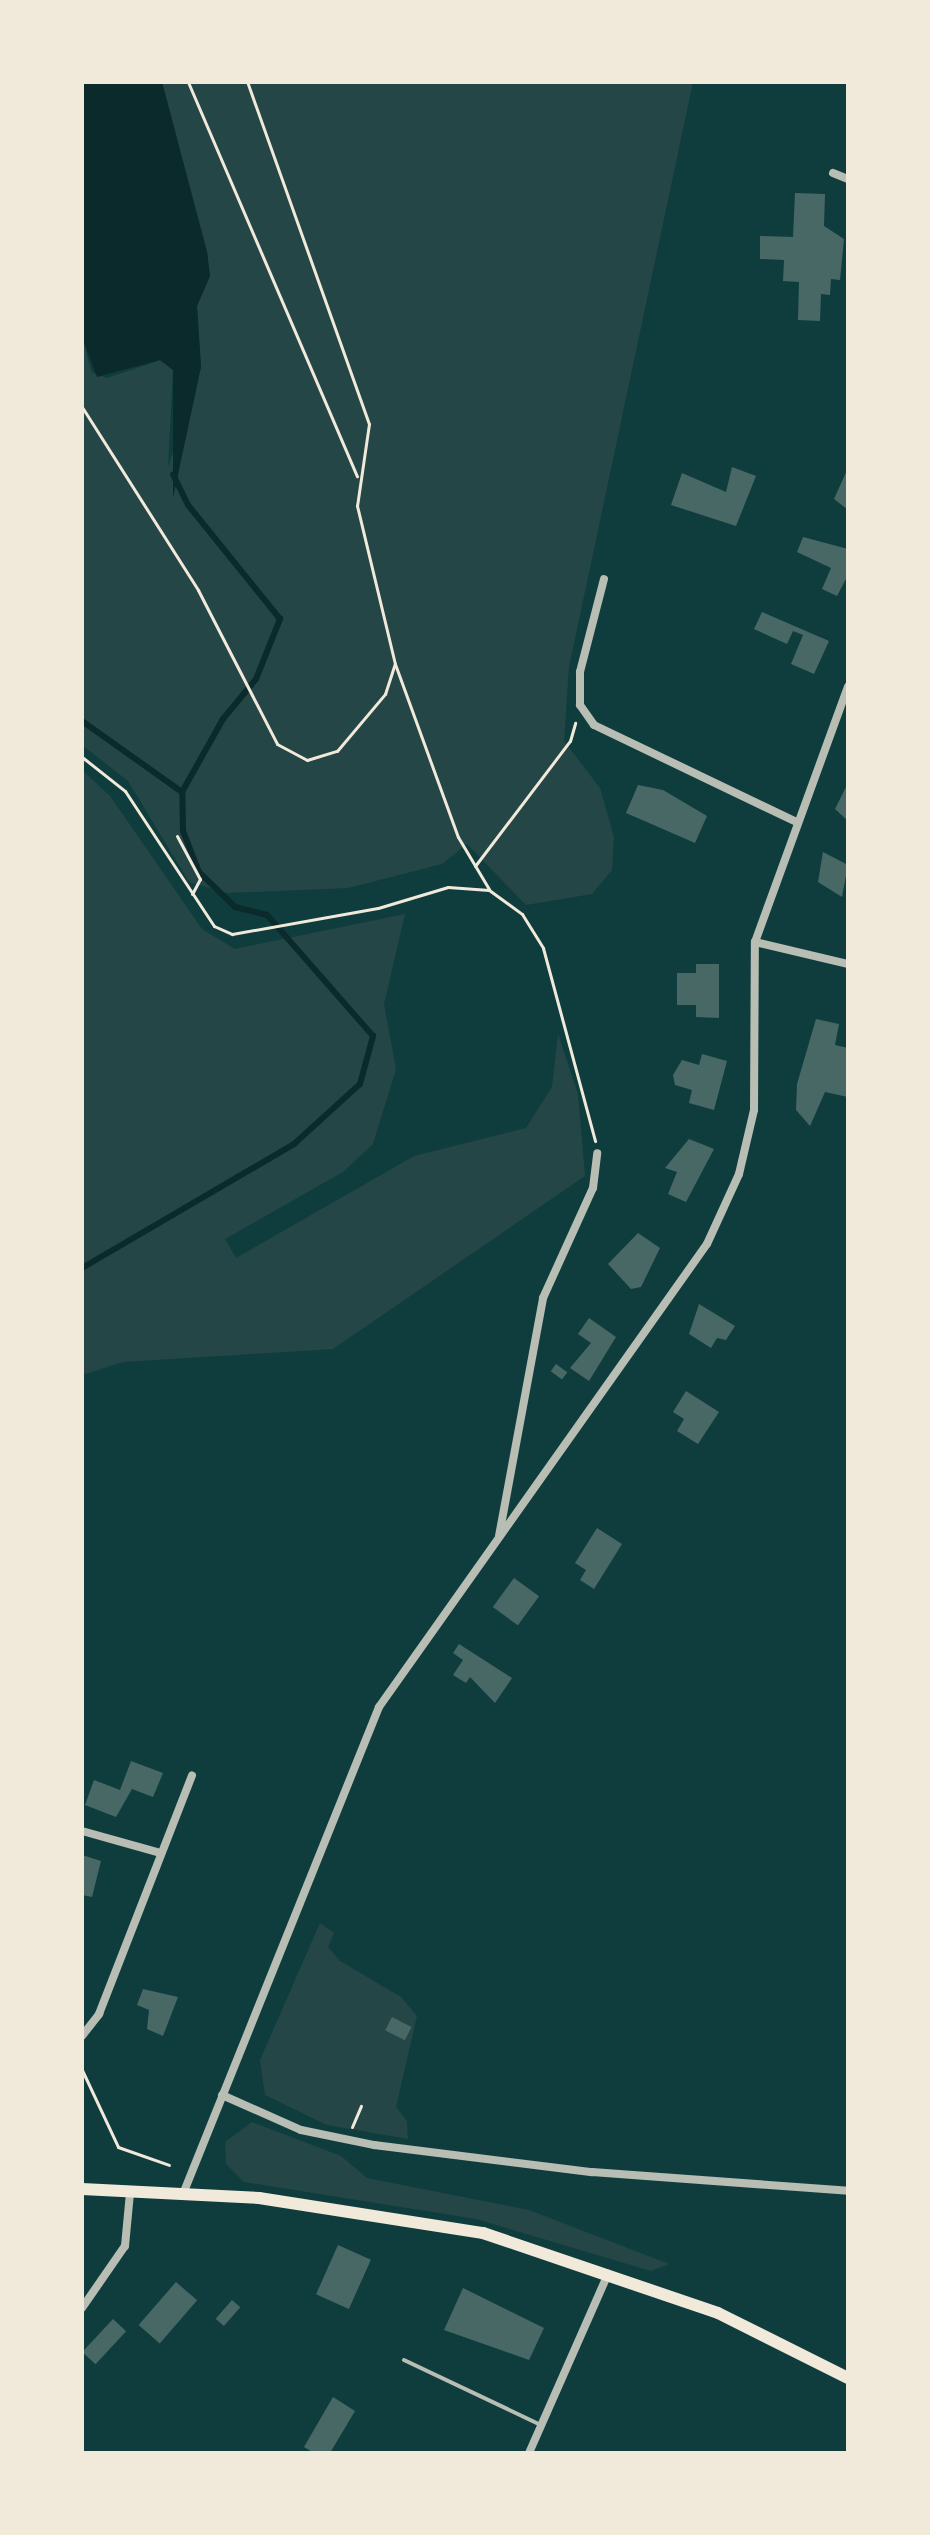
<!DOCTYPE html>
<html>
<head>
<meta charset="utf-8">
<style>
  body { margin:0 }
  #map { position:relative; width:930px; height:2535px; overflow:hidden; background:#0f3d3e; font-family:Barlow,sans-serif }
  div>[style] { position:absolute }
  .green>* { inset:0; background:#244646 }
  .water>* { inset:0; background:#0a2a2b }
  .stream>* { height:6px; margin:-3px; padding:0 3px; transform-origin:3px; border-radius:3px; background:#0a2a2b }
  .building>* { inset:0; background:#486865; transform-origin:0 0 }
  .path>* { height:3px; margin:-1.5px; padding:0 1.5px; transform-origin:1.5px; border-radius:1.5px; background:#f1e9da }
  .service>* { height:4px; margin:-2px; padding:0 2px; transform-origin:2px; border-radius:2px; background:#b8beb3 }
  .minor>* { height:8px; margin:-4px; padding:0 4px; transform-origin:4px; border-radius:4px; background:#b8beb3 }
  .secondary>* { height:12px; margin:-6px; padding:0 6px; transform-origin:6px; border-radius:6px; background:#f1e9da }
  span { translate:-50% -50%; white-space:nowrap; text-align:center; line-height:1.15; -webkit-text-stroke:8px #f1e9da; paint-order:stroke }
  .frame { position:absolute; inset:0; border:84px solid #f1e9da; pointer-events:none }
</style>
</head>
<body>
<div id="map">
  <div class="green">
    <i style="clip-path:polygon(162px 82px,693px 82px,569px 667px,564px 741px,600px 788px,614px 837px,612px 870px,592px 894px,526px 905px,467px 844px,442px 864px,348px 888px,227px 893px,189px 882px,128px 781px,82px 745px,82px 337px,92px 373px,107px 378px,161px 360px,173px 370px,168px 467px,201px 367px,197px 306px,210px 276px,207px 252px)"></i>
    <i style="clip-path:polygon(82px 770px,110px 796px,202px 929px,235px 949px,405px 914px,384px 1004px,396px 1069px,373px 1144px,343px 1172px,225px 1239px,236px 1258px,414px 1156px,526px 1128px,552px 1087px,558px 1034px,578px 1094px,585px 1176px,333px 1349px,123px 1362px,82px 1375px)"></i>
    <i style="clip-path:polygon(320px 1923px,334px 1933px,328px 1947px,340px 1961px,401px 1997px,417px 2016px,396px 2107px,407px 2121px,408px 2139px,327px 2125px,265px 2095px,260px 2060px)"></i>
    <i style="clip-path:polygon(252px 2122px,341px 2156px,367px 2178px,529px 2210px,669px 2264px,651px 2271px,476px 2219px,244px 2182px,226px 2164px,225px 2142px)"></i>
  </div>
  <div class="water">
    <i style="clip-path:polygon(82px 82px,162px 82px,207px 252px,210px 276px,197px 306px,201px 367px,173px 498px,173px 370px,160px 360px,97px 377px,82px 337px)"></i>
  </div>
  <div class="stream">
    <i style="left:82px;top:721px;width:123px;rotate:35.4deg"></i>
    <i style="left:82px;top:1268px;width:246px;rotate:-30.3deg"></i>
    <i style="left:294px;top:1144px;width:89px;rotate:-42.3deg"></i>
    <i style="left:360px;top:1084px;width:50px;rotate:-74.8deg"></i>
    <i style="left:373px;top:1036px;width:161px;rotate:-131.2deg"></i>
    <i style="left:267px;top:915px;width:33px;rotate:-166deg"></i>
    <i style="left:235px;top:907px;width:50px;rotate:-135.8deg"></i>
    <i style="left:199px;top:872px;width:44px;rotate:-111.3deg"></i>
    <i style="left:183px;top:831px;width:39px;rotate:-91deg"></i>
    <i style="left:182px;top:792px;width:84px;rotate:-60.7deg"></i>
    <i style="left:223px;top:719px;width:52px;rotate:-50.5deg"></i>
    <i style="left:256px;top:679px;width:65px;rotate:-68.2deg"></i>
    <i style="left:280px;top:619px;width:146px;rotate:-128.9deg"></i>
    <i style="left:188px;top:505px;width:34px;rotate:-116deg"></i>
  </div>
  <div class="building">
    <i style="clip-path:polygon(795px 193px,825px 194px,824px 226px,844px 239px,840px 280px,831px 279px,830px 295px,821px 294px,820px 321px,798px 320px,799px 282px,783px 281px,784px 260px,760px 259px,760px 236px,793px 237px)"></i>
    <i style="clip-path:polygon(732px 467px,756px 476px,736px 526px,671px 505px,682px 473px,726px 492px)"></i>
    <i style="clip-path:polygon(848px 468px,848px 510px,834px 499px)"></i>
    <i style="clip-path:polygon(803px 537px,848px 549px,848px 575px,837px 596px,822px 589px,831px 568px,797px 552px)"></i>
    <i style="clip-path:polygon(762px 612px,829px 641px,814px 674px,791px 664px,803px 635px,793px 631px,787px 644px,754px 629px)"></i>
    <i style="clip-path:polygon(848px 783px,848px 821px,835px 809px)"></i>
    <i style="clip-path:polygon(638px 785px,663px 790px,707px 816px,695px 843px,626px 813px)"></i>
    <i style="clip-path:polygon(823px 852px,848px 865px,842px 897px,818px 882px)"></i>
    <i style="clip-path:polygon(696px 964px,719px 964px,719px 1018px,696px 1017px,696px 1005px,677px 1005px,677px 973px,696px 973px)"></i>
    <i style="clip-path:polygon(816px 1019px,839px 1024px,835px 1045px,848px 1048px,848px 1097px,825px 1092px,810px 1126px,796px 1110px,797px 1084px)"></i>
    <i style="clip-path:polygon(702px 1054px,727px 1061px,714px 1110px,689px 1103px,692px 1090px,675px 1085px,673px 1075px,682px 1060px,699px 1065px)"></i>
    <i style="clip-path:polygon(689px 1139px,714px 1149px,686px 1202px,668px 1194px,677px 1172px,665px 1168px)"></i>
    <i style="clip-path:polygon(638px 1233px,660px 1248px,641px 1287px,631px 1289px,608px 1264px)"></i>
    <i style="clip-path:polygon(699px 1304px,735px 1326px,726px 1340px,717px 1338px,711px 1348px,689px 1334px)"></i>
    <i style="clip-path:polygon(589px 1318px,616px 1337px,589px 1381px,570px 1368px,591px 1343px,578px 1334px)"></i>
    <i style="left:556px;top:1364px;width:14px;height:9px;rotate:36deg"></i>
    <i style="clip-path:polygon(686px 1391px,719px 1412px,698px 1444px,677px 1431px,684px 1419px,673px 1412px)"></i>
    <i style="clip-path:polygon(597px 1528px,622px 1544px,594px 1589px,580px 1580px,586px 1570px,575px 1563px)"></i>
    <i style="left:514px;top:1578px;width:31px;height:36px;rotate:36deg"></i>
    <i style="clip-path:polygon(459px 1644px,512px 1678px,495px 1703px,470px 1677px,466px 1683px,453px 1675px,463px 1660px,453px 1653px)"></i>
    <i style="clip-path:polygon(131px 1761px,163px 1773px,153px 1797px,132px 1789px,116px 1817px,85px 1805px,94px 1780px,120px 1790px)"></i>
    <i style="clip-path:polygon(82px 1855px,101px 1861px,92px 1897px,82px 1895px)"></i>
    <i style="clip-path:polygon(143px 1989px,178px 1997px,163px 2036px,147px 2029px,149px 2010px,137px 2005px)"></i>
    <i style="left:392px;top:2017px;width:22px;height:15px;rotate:27deg"></i>
    <i style="left:338px;top:2245px;width:36px;height:54px;rotate:24deg"></i>
    <i style="left:176px;top:2282px;width:28px;height:57px;rotate:41deg"></i>
    <i style="clip-path:polygon(463px 2288px,544px 2328px,529px 2360px,444px 2330px)"></i>
    <i style="left:232px;top:2300px;width:11px;height:25px;rotate:41deg"></i>
    <i style="left:113px;top:2319px;width:18px;height:45px;rotate:43deg"></i>
    <i style="clip-path:polygon(333px 2397px,355px 2411px,330px 2453px,314px 2453px,304px 2447px)"></i>
  </div>
  <div class="path">
    <i style="left:188px;top:82px;width:429px;rotate:66.8deg"></i>
    <i style="left:82px;top:407px;width:217px;rotate:57.6deg"></i>
    <i style="left:198px;top:590px;width:173px;rotate:62.8deg"></i>
    <i style="left:277px;top:744px;width:34px;rotate:28deg"></i>
    <i style="left:307px;top:760px;width:31px;rotate:-17deg"></i>
    <i style="left:337px;top:751px;width:75px;rotate:-49.9deg"></i>
    <i style="left:385px;top:694px;width:32px;rotate:-72deg"></i>
    <i style="left:395px;top:664px;width:163px;rotate:-103.5deg"></i>
    <i style="left:357px;top:506px;width:83px;rotate:-81.7deg"></i>
    <i style="left:369px;top:424px;width:363px;rotate:-109.6deg"></i>
    <i style="left:395px;top:664px;width:184px;rotate:70deg"></i>
    <i style="left:458px;top:837px;width:61px;rotate:59.2deg"></i>
    <i style="left:82px;top:757px;width:55px;rotate:38.3deg"></i>
    <i style="left:125px;top:791px;width:162px;rotate:56.6deg"></i>
    <i style="left:214px;top:926px;width:20px;rotate:24deg"></i>
    <i style="left:232px;top:934px;width:148px;rotate:-10.1deg"></i>
    <i style="left:378px;top:908px;width:73px;rotate:-16.7deg"></i>
    <i style="left:448px;top:887px;width:41px;rotate:4.2deg"></i>
    <i style="left:489px;top:890px;width:41px;rotate:36deg"></i>
    <i style="left:522px;top:914px;width:40px;rotate:58deg"></i>
    <i style="left:543px;top:948px;width:200px;rotate:74.9deg"></i>
    <i style="left:177px;top:836px;width:49px;rotate:61.9deg"></i>
    <i style="left:200px;top:879px;width:17px;rotate:118deg"></i>
    <i style="left:475px;top:866px;width:157px;rotate:-52.8deg"></i>
    <i style="left:570px;top:741px;width:19px;rotate:-74deg"></i>
    <i style="left:82px;top:2070px;width:85px;rotate:64.9deg"></i>
    <i style="left:118px;top:2147px;width:54px;rotate:19.4deg"></i>
    <i style="left:352px;top:2127px;width:23px;rotate:-67deg"></i>
  </div>
  <div class="service">
    <i style="left:404px;top:2360px;width:152px;rotate:25.4deg"></i>
  </div>
  <div class="minor">
    <i style="left:833px;top:173px;width:16px;rotate:22deg"></i>
    <i style="left:604px;top:579px;width:96px;rotate:104.5deg"></i>
    <i style="left:580px;top:672px;width:33px;rotate:90deg"></i>
    <i style="left:580px;top:705px;width:24px;rotate:55deg"></i>
    <i style="left:594px;top:725px;width:222px;rotate:25.6deg"></i>
    <i style="left:755px;top:942px;width:96px;rotate:13.3deg"></i>
    <i style="left:499px;top:1536px;width:242px;rotate:-79.5deg"></i>
    <i style="left:543px;top:1298px;width:121px;rotate:-65.6deg"></i>
    <i style="left:593px;top:1188px;width:35px;rotate:-83deg"></i>
    <i style="left:82px;top:1831px;width:82px;rotate:15.6deg"></i>
    <i style="left:82px;top:2036px;width:28px;rotate:-52deg"></i>
    <i style="left:99px;top:2014px;width:256px;rotate:-68.7deg"></i>
    <i style="left:222px;top:2095px;width:86px;rotate:23.9deg"></i>
    <i style="left:301px;top:2130px;width:75px;rotate:11.6deg"></i>
    <i style="left:374px;top:2145px;width:220px;rotate:7.1deg"></i>
    <i style="left:592px;top:2172px;width:257px;rotate:4.2deg"></i>
    <i style="left:183px;top:2194px;width:525px;rotate:-68.08deg"></i>
    <i style="left:379px;top:1707px;width:567px;rotate:-54.69deg"></i>
    <i style="left:707px;top:1244px;width:77px;rotate:-65.4deg"></i>
    <i style="left:739px;top:1174px;width:66px;rotate:-76.8deg"></i>
    <i style="left:754px;top:1110px;width:168px;rotate:-89.7deg"></i>
    <i style="left:755px;top:942px;width:272px;rotate:-70deg"></i>
    <i style="left:82px;top:2308px;width:75px;rotate:-55.3deg"></i>
    <i style="left:125px;top:2246px;width:53px;rotate:-84.6deg"></i>
    <i style="left:529px;top:2453px;width:196px;rotate:-66.2deg"></i>
  </div>
  <div class="secondary">
    <i style="left:82px;top:2189px;width:177px;rotate:2.9deg"></i>
    <i style="left:259px;top:2198px;width:227px;rotate:8.9deg"></i>
    <i style="left:483px;top:2233px;width:248px;rotate:18.8deg"></i>
    <i style="left:718px;top:2313px;width:145px;rotate:26.6deg"></i>
  </div>
  <div class="frame"></div>
</div>
</body>
</html>
